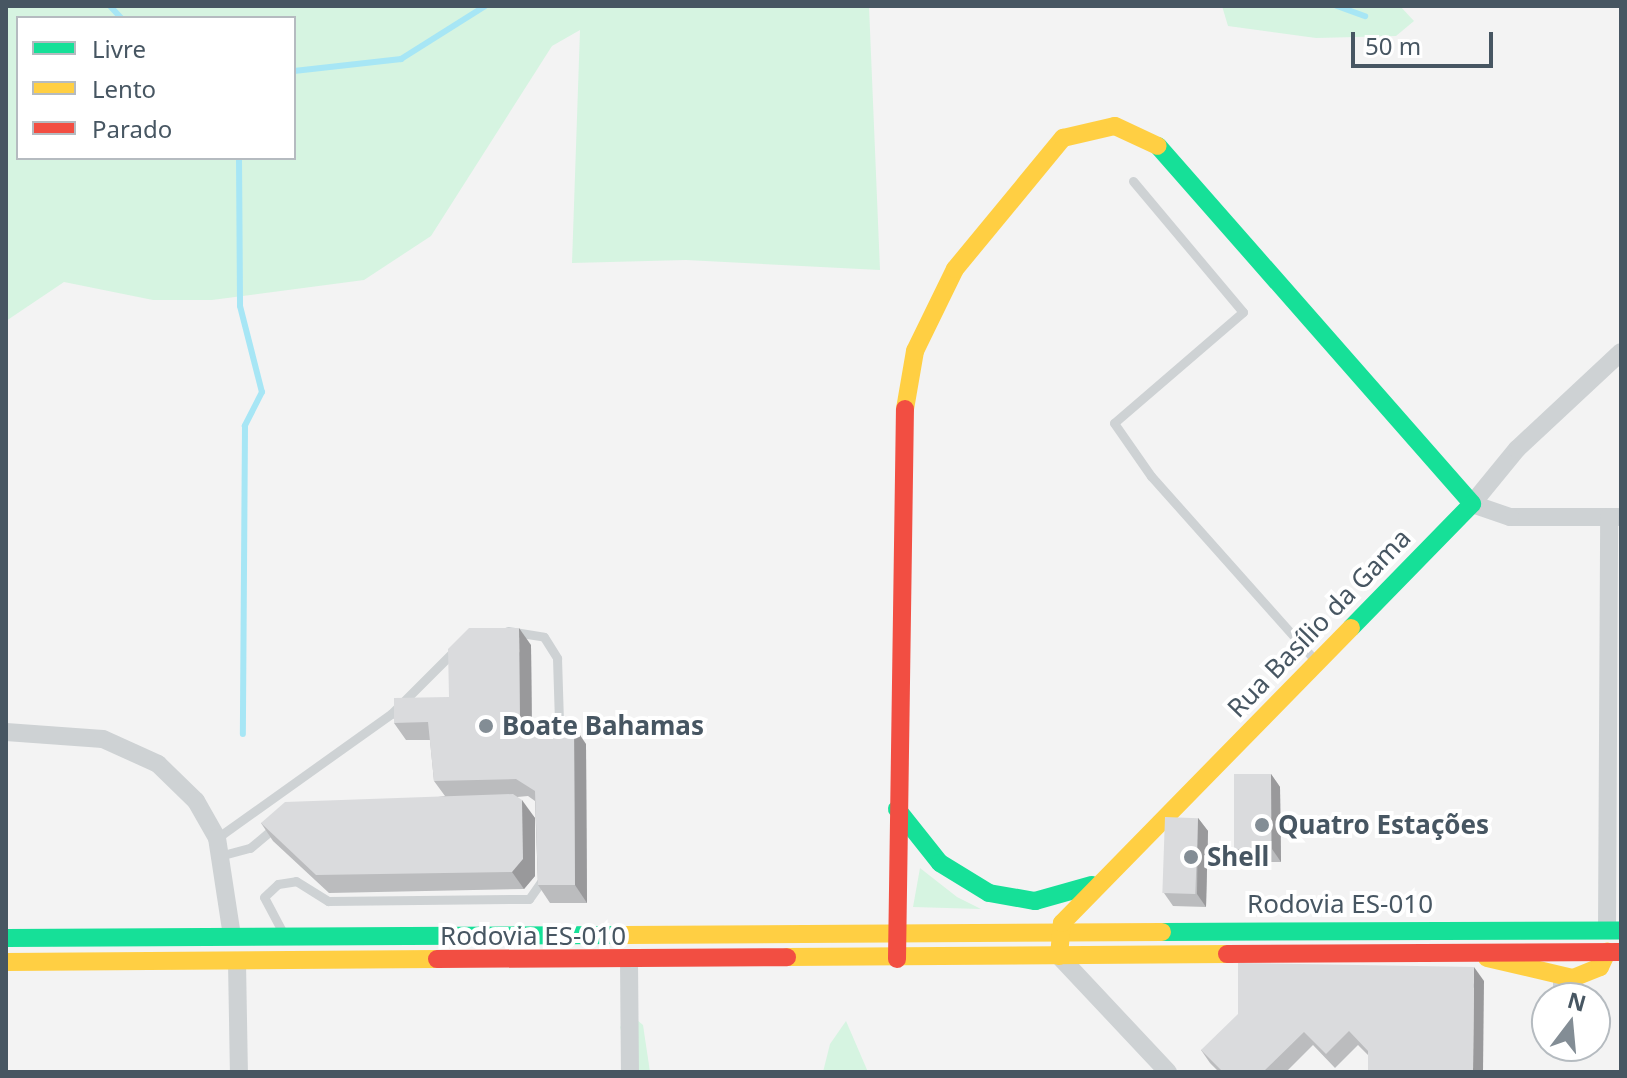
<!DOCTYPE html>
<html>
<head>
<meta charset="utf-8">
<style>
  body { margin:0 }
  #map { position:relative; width:1627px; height:1078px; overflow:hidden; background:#f3f3f3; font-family:"Noto Sans",sans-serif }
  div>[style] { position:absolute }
  .green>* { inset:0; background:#d6f4e1 }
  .stream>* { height:6px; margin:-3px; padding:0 3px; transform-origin:3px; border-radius:3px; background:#a7e6f5 }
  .lane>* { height:9px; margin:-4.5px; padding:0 4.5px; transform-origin:4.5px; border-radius:4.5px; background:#ced2d4 }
  .street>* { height:18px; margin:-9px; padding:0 9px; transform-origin:9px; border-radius:9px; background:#ced2d4 }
  .fast>* { height:18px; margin:-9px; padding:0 9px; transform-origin:9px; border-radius:9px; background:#16e098 }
  .slow>* { height:18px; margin:-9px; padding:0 9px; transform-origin:9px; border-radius:9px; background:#ffcf43 }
  .jam>* { height:18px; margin:-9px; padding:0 9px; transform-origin:9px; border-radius:9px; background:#f24e42 }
  .wall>* { inset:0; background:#bbbcbe }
  .shaded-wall>* { inset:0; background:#99999b }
  .building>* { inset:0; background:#dadbdd; transform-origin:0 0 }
  .dots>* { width:22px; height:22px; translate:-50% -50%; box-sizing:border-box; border:4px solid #fff; border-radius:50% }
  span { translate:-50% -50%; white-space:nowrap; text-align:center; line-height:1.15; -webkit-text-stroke:8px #fff; paint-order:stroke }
  .street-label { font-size:26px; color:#475662 }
  .poi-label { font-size:26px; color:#475662; font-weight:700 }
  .left { translate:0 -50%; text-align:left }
  .frame { position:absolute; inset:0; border:8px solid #475662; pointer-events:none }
  .legend { position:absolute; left:16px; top:16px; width:280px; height:144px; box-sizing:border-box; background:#fff; border:2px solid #b5bbc0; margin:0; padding:10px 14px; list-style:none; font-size:24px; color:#475662 }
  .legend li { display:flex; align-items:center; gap:16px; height:40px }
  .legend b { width:40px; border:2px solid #b5bbc0 }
  .north { position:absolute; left:1531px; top:982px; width:80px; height:80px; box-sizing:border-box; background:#fff; border:2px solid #b5bbc0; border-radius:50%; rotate:16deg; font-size:22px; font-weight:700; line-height:32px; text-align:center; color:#475662 }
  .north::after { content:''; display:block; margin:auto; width:28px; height:36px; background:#838d95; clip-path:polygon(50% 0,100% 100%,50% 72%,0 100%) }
  .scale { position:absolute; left:1351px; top:32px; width:142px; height:36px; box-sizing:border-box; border:4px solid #475662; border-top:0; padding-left:10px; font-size:24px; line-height:28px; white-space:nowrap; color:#475662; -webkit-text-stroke:6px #fff; paint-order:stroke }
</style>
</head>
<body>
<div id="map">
  <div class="green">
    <i style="clip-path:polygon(evenodd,6px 6px,869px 6px,880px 270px,686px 260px,572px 263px,580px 30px,552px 46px,431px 236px,364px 280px,212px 300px,153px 300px,64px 282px,6px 321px,6px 6px,18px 18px,294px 18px,294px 158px,18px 158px,18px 18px)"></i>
    <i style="clip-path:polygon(1222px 6px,1400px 6px,1414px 21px,1396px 36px,1316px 38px,1228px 26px)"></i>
    <i style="clip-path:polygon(920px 868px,957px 897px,981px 909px,913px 907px)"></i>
    <i style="clip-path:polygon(631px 1015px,643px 1025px,650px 1072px,633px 1072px,620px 1027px)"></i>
    <i style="clip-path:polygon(846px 1021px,868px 1072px,823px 1072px,830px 1044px)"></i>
  </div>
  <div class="stream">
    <i style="left:110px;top:6px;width:16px;rotate:47deg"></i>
    <i style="left:1337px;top:6px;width:30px;rotate:20deg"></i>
    <i style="left:294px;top:71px;width:108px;rotate:-6.4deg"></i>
    <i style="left:401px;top:59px;width:99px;rotate:-32.2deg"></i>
    <i style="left:239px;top:158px;width:148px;rotate:89.6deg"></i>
    <i style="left:240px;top:306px;width:89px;rotate:75.7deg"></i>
    <i style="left:262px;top:392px;width:38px;rotate:117deg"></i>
    <i style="left:245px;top:426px;width:308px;rotate:90.4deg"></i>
  </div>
  <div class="lane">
    <i style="left:1133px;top:181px;width:171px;rotate:50deg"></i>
    <i style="left:1243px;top:312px;width:170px;rotate:139.3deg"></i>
    <i style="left:1114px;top:423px;width:65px;rotate:55.1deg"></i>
    <i style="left:1151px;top:476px;width:248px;rotate:48.3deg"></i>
    <i style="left:508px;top:631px;width:36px;rotate:9deg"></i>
    <i style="left:544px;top:637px;width:25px;rotate:58deg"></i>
    <i style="left:557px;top:658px;width:65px;rotate:88.2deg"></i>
    <i style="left:217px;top:838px;width:214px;rotate:-35.5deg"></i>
    <i style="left:391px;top:714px;width:93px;rotate:-45deg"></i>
    <i style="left:223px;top:855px;width:28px;rotate:-15deg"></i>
    <i style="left:250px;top:848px;width:33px;rotate:-40deg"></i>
    <i style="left:282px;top:931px;width:38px;rotate:-118deg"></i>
    <i style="left:264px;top:897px;width:19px;rotate:-43deg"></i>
    <i style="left:278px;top:884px;width:18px;rotate:-9deg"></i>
    <i style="left:296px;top:881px;width:38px;rotate:32deg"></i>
    <i style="left:328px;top:901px;width:201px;rotate:-0.6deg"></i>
    <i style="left:529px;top:899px;width:24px;rotate:-55deg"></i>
    <i style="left:1557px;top:998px;width:20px;rotate:-90deg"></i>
    <i style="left:1558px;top:1046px;width:3px;rotate:90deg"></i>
  </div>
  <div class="street">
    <i style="left:1618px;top:517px;width:108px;rotate:180deg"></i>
    <i style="left:1510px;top:517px;width:40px;rotate:-161.1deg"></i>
    <i style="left:1472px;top:504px;width:71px;rotate:-50.7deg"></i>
    <i style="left:1517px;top:449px;width:142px;rotate:-43deg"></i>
    <i style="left:6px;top:732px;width:97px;rotate:4.1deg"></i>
    <i style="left:103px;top:739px;width:60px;rotate:24.4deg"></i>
    <i style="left:158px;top:764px;width:53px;rotate:44.2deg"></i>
    <i style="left:196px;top:801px;width:43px;rotate:60.4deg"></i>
    <i style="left:217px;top:838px;width:99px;rotate:81.3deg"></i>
    <i style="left:1607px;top:930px;width:413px;rotate:-89.7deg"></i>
    <i style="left:1059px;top:956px;width:159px;rotate:46.8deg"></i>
    <i style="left:629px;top:961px;width:111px;rotate:89.5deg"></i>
    <i style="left:237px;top:962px;width:110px;rotate:89deg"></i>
  </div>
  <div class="fast">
    <i style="left:1158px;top:146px;width:476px;rotate:48.7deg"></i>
    <i style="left:1472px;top:504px;width:173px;rotate:134.3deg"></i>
    <i style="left:897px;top:809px;width:69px;rotate:51.5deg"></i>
    <i style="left:940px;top:863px;width:57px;rotate:31.5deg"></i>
    <i style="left:989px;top:893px;width:47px;rotate:9.9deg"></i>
    <i style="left:1035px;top:901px;width:59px;rotate:-15.7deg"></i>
    <i style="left:1162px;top:932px;width:459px;rotate:-0.2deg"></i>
    <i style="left:6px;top:938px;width:619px;rotate:-0.28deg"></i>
  </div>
  <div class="slow">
    <i style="left:905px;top:409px;width:59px;rotate:-80.2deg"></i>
    <i style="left:915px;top:351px;width:91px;rotate:-64deg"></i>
    <i style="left:955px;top:269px;width:170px;rotate:-50.5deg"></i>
    <i style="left:1063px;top:138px;width:53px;rotate:-13deg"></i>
    <i style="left:1115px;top:126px;width:47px;rotate:24.9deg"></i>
    <i style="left:625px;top:935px;width:537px;rotate:-0.32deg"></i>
    <i style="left:1059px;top:956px;width:33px;rotate:-85deg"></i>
    <i style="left:1062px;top:923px;width:413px;rotate:-45.6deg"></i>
    <i style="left:787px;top:957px;width:440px;rotate:-0.4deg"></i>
    <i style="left:1487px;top:958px;width:88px;rotate:13.1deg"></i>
    <i style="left:1573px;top:978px;width:29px;rotate:-22deg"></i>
    <i style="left:1600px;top:967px;width:17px;rotate:-65deg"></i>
    <i style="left:6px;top:962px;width:431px;rotate:-0.4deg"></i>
  </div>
  <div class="jam">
    <i style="left:1227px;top:954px;width:394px;rotate:-0.3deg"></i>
    <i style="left:437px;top:959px;width:350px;rotate:-0.3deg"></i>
    <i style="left:897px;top:959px;width:550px;rotate:-89.17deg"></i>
  </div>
  <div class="wall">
    <i style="clip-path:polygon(531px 645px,532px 727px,586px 744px,587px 903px,550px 903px,538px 885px,535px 801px,528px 796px,517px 797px,535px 818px,535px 876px,524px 889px,329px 893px,273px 841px,261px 823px,445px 796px,434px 781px,430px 740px,406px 740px,394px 723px,449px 697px)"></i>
    <i style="clip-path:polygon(1271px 774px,1280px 787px,1281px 862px,1245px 862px,1235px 849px)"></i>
    <i style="clip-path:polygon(1198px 818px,1208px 831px,1206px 907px,1173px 906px,1164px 893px)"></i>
    <i style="clip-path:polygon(1484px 981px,1368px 1055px,1358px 1045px,1335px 1068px,1313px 1045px,1286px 1072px,1219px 1072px,1210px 1063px,1201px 1050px)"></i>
  </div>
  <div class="shaded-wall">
    <i style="clip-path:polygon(519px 628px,531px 645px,532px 744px,520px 727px)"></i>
    <i style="clip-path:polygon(574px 726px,586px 744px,587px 903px,575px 885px)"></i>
    <i style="clip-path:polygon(1271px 774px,1280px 787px,1281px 862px,1272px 849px)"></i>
    <i style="clip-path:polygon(522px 800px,535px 818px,535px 876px,524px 889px,512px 872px)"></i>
    <i style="clip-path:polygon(1198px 818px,1208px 831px,1206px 907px,1197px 894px)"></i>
    <i style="clip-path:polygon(1474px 967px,1484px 981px,1483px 1072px,1473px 1072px)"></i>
  </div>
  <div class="building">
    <i style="clip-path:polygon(469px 628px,519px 628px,520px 727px,574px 726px,575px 885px,538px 885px,535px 791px,516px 779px,434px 781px,428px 722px,394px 723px,394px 698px,449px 697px,448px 649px)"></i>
    <i style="left:1234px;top:774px;width:37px;height:75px"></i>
    <i style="clip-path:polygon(513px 794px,522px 800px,523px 859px,512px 872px,316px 875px,261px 823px,285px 802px)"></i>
    <i style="left:1165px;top:817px;width:33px;height:76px;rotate:2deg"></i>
    <i style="clip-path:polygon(1238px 963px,1474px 967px,1473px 1072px,1368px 1072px,1368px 1051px,1349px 1031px,1326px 1054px,1304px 1032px,1263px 1072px,1223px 1072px,1201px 1050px,1238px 1014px)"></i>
  </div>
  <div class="dots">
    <i style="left:486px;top:726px;background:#838d95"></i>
    <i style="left:1262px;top:825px;background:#838d95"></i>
    <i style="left:1191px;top:857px;background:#838d95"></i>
  </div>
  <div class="street-label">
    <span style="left:1319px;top:623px;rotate:-46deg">Rua Basílio da Gama</span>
    <span style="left:1340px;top:904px">Rodovia ES-010</span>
    <span style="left:533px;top:936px">Rodovia ES-010</span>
  </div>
  <div class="poi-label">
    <span class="left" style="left:502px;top:726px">Boate Bahamas</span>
    <span class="left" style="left:1278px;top:825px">Quatro Estações</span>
    <span class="left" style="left:1207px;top:857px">Shell</span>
  </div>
  <div class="frame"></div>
  <ul class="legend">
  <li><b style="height:10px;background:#16e098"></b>Livre</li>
  <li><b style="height:10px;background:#ffcf43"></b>Lento</li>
  <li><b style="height:10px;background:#f24e42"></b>Parado</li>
  </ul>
  <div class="north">N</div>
  <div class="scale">50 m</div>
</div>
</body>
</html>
